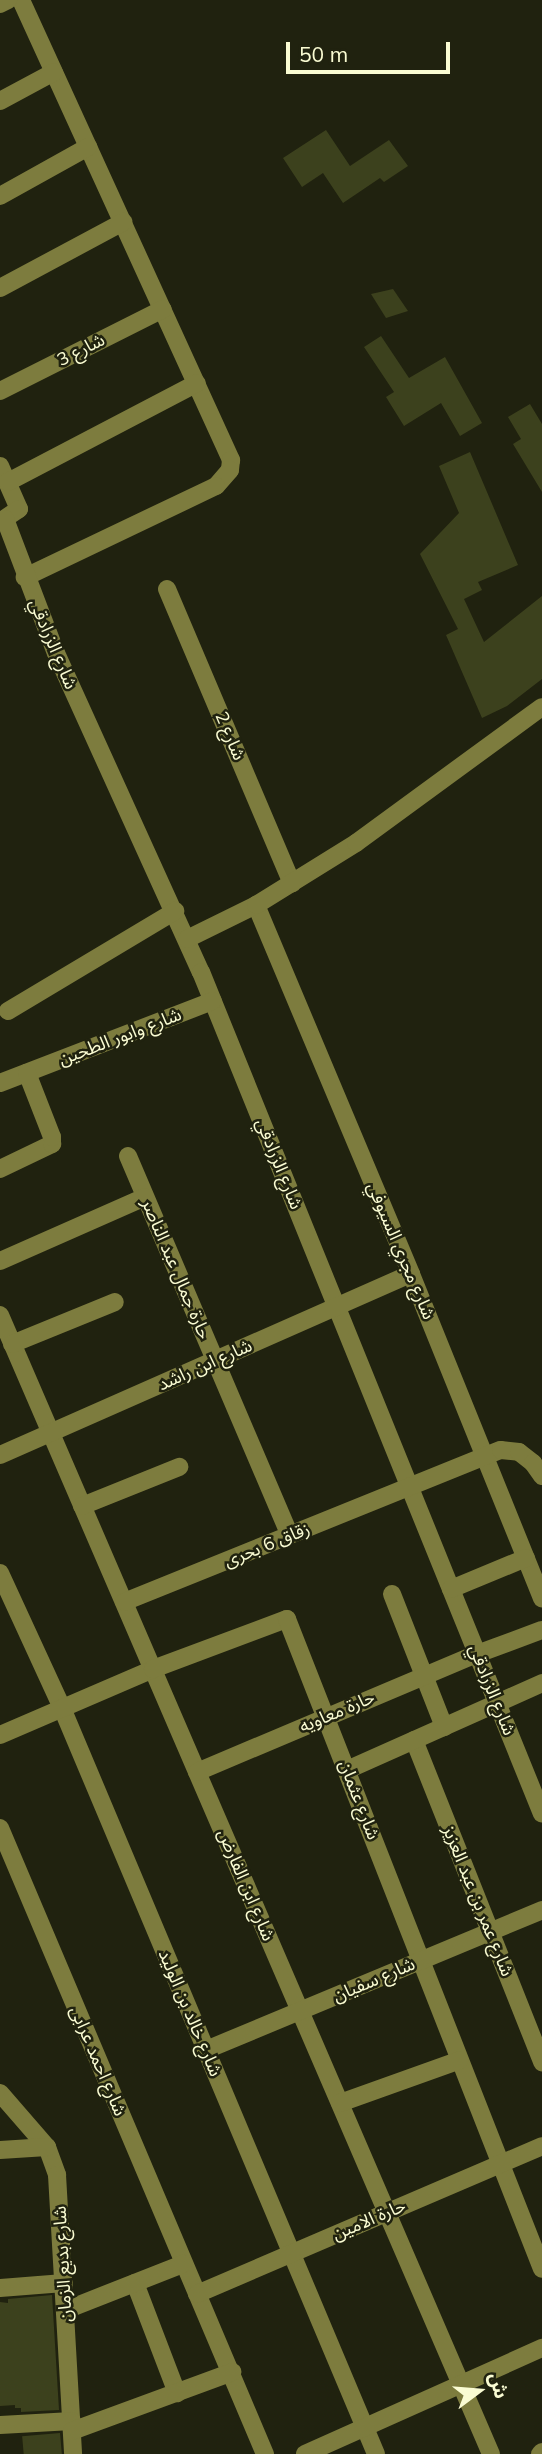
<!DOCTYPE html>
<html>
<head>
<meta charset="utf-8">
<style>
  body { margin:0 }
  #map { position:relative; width:542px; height:2454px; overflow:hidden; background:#20220f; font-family:Mulish,"Noto Sans Arabic",sans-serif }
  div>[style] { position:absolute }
  .building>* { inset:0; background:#3c411d; transform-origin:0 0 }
  .minor>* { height:18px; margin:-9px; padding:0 9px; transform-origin:9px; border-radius:9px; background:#7d7c3e }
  span { translate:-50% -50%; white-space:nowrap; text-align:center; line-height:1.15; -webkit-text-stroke:5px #20220f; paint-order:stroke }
  .street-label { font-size:18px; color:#fafcd3 }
  .north { position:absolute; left:444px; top:2356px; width:70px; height:70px; -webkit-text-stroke:5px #20220f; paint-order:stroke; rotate:74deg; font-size:19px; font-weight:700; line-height:28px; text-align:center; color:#fafcd3 }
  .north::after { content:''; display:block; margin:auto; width:24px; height:32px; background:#fafcd3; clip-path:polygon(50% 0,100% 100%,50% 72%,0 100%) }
  .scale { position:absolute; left:286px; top:42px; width:164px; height:32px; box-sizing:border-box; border:4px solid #fafcd3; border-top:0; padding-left:9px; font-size:21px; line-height:24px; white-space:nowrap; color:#fafcd3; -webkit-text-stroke:5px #20220f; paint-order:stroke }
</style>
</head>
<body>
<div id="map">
  <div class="building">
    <i style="clip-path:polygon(326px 130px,350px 166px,389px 140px,408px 166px,384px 182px,380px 178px,343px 203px,323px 173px,302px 187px,283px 158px)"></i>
    <i style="clip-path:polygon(393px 289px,408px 311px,386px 318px,371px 294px)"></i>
    <i style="clip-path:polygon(381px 336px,409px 378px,445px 357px,482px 423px,460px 436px,441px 403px,404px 426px,386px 397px,394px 392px,364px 347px)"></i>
    <i style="clip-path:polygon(530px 404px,542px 424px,542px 492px,513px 444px,521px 439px,508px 417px)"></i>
    <i style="clip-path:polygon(470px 452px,518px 565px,478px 582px,482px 590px,464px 599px,484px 642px,542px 596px,542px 679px,507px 706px,482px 718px,446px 635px,458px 629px,420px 554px,459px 513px,439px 466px)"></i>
    <i style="clip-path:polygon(52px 2295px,59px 2410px,21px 2412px,21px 2408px,15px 2408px,15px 2405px,0 2406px,0 2302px,8px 2303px,8px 2299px)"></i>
    <i style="left:60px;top:2433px;width:21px;height:38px;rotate:85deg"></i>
  </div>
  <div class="minor">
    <i style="left:21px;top:0;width:506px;rotate:65.46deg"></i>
    <i style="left:231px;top:460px;width:10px;rotate:96deg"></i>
    <i style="left:230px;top:470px;width:21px;rotate:131deg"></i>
    <i style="left:216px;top:486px;width:212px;rotate:154.5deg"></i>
    <i style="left:0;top:4px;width:9px;rotate:-27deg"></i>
    <i style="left:0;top:101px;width:61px;rotate:-28.2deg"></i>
    <i style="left:0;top:196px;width:101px;rotate:-29.1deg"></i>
    <i style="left:0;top:288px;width:140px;rotate:-28.2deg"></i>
    <i style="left:0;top:391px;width:182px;rotate:-26.7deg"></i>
    <i style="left:0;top:466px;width:47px;rotate:66.2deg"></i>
    <i style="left:19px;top:509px;width:23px;rotate:146deg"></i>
    <i style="left:8px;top:482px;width:213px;rotate:-27.6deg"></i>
    <i style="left:5px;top:519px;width:143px;rotate:69.2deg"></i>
    <i style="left:56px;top:653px;width:350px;rotate:65.6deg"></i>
    <i style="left:201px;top:972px;width:908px;rotate:67.95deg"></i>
    <i style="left:167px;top:589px;width:320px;rotate:67deg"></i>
    <i style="left:256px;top:905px;width:400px;rotate:67.2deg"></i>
    <i style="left:411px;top:1274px;width:350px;rotate:68deg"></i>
    <i style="left:187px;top:939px;width:77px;rotate:-26.2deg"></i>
    <i style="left:256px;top:905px;width:118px;rotate:-31.8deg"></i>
    <i style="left:356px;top:843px;width:230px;rotate:-36.2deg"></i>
    <i style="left:8px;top:1011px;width:195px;rotate:-30.9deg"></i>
    <i style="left:0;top:1083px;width:228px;rotate:-21.1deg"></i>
    <i style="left:128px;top:1156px;width:412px;rotate:66.9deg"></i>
    <i style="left:0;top:1169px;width:58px;rotate:-25.7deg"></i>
    <i style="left:52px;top:1144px;width:7px;rotate:-90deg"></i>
    <i style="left:52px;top:1137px;width:69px;rotate:-111.3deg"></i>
    <i style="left:0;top:1261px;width:158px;rotate:-23.8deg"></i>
    <i style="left:0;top:1315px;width:1240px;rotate:66.68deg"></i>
    <i style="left:12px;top:1344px;width:111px;rotate:-22.2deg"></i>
    <i style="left:0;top:1455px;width:449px;rotate:-23.8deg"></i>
    <i style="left:82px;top:1506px;width:105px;rotate:-21.9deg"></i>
    <i style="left:0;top:1573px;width:149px;rotate:65.3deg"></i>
    <i style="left:62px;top:1708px;width:809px;rotate:67.17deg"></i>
    <i style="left:451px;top:1589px;width:81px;rotate:-22.5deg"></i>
    <i style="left:392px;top:1594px;width:143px;rotate:68.6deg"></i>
    <i style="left:124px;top:1602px;width:406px;rotate:-22deg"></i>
    <i style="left:501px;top:1450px;width:18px;rotate:6deg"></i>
    <i style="left:519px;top:1452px;width:18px;rotate:38deg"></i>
    <i style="left:533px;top:1463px;width:16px;rotate:55deg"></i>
    <i style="left:0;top:1735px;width:167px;rotate:-23.3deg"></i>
    <i style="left:153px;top:1669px;width:143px;rotate:-20.5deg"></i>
    <i style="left:287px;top:1619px;width:698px;rotate:68.58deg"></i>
    <i style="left:414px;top:1740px;width:347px;rotate:68.3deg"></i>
    <i style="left:347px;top:1770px;width:214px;rotate:-24deg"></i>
    <i style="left:197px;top:1772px;width:304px;rotate:-22.9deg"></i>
    <i style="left:477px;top:1654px;width:69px;rotate:-20.3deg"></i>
    <i style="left:0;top:1828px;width:680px;rotate:67.06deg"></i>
    <i style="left:206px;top:2050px;width:364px;rotate:-22.6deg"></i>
    <i style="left:0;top:2093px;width:72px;rotate:49deg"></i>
    <i style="left:47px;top:2147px;width:30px;rotate:70deg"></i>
    <i style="left:57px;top:2175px;width:279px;rotate:86.7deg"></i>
    <i style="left:340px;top:2103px;width:127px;rotate:-19.7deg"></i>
    <i style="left:0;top:2150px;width:47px;rotate:-3.7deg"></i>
    <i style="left:135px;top:2283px;width:118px;rotate:69.1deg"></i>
    <i style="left:0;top:2288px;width:64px;rotate:-4.5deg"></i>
    <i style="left:197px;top:2294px;width:375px;rotate:-23.2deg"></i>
    <i style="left:66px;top:2310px;width:126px;rotate:-21.5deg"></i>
    <i style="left:0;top:2425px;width:72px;rotate:-3.2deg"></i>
    <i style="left:72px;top:2431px;width:171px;rotate:-20.2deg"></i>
    <i style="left:305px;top:2454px;width:260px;rotate:-24.1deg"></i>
    <i style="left:540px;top:2454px;width:3px;rotate:-45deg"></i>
  </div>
  <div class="street-label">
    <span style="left:81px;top:350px;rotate:-27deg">شارع 3</span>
    <span style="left:53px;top:644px;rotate:67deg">شارع الزرادقي</span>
    <span style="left:230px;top:736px;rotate:67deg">شارع 2</span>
    <span style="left:120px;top:1037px;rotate:-21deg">شارع وابور الطحين</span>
    <span style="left:279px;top:1164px;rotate:68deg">شارع الزرادقي</span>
    <span style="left:401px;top:1251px;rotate:67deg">شارع مجري السيوفي</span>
    <span style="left:176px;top:1269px;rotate:67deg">حارة جمال عبد الناصر</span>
    <span style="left:205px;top:1365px;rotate:-24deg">شارع ابن راشد</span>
    <span style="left:267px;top:1545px;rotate:-22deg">زقاق 6 بحرى</span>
    <span style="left:492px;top:1690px;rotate:68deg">شارع الزرادقي</span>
    <span style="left:337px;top:1712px;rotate:-23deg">حارة معاويه</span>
    <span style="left:359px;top:1800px;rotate:69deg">شارع عثمان</span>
    <span style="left:246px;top:1885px;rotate:67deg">شارع ابن الفارض</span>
    <span style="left:478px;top:1901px;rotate:68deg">شارع عمر بن عبد العزيز</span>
    <span style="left:374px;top:1980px;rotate:-23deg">شارع سفيان</span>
    <span style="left:190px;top:2013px;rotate:67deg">شارع خالد بن الوليد</span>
    <span style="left:98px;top:2061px;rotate:67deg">شارع احمد عرابى</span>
    <span style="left:369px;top:2220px;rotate:-23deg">حارة الامين</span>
    <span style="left:63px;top:2264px;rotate:-93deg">شارع بديع الزمان</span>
  </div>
  <div class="north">ش</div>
  <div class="scale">50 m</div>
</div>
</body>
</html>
